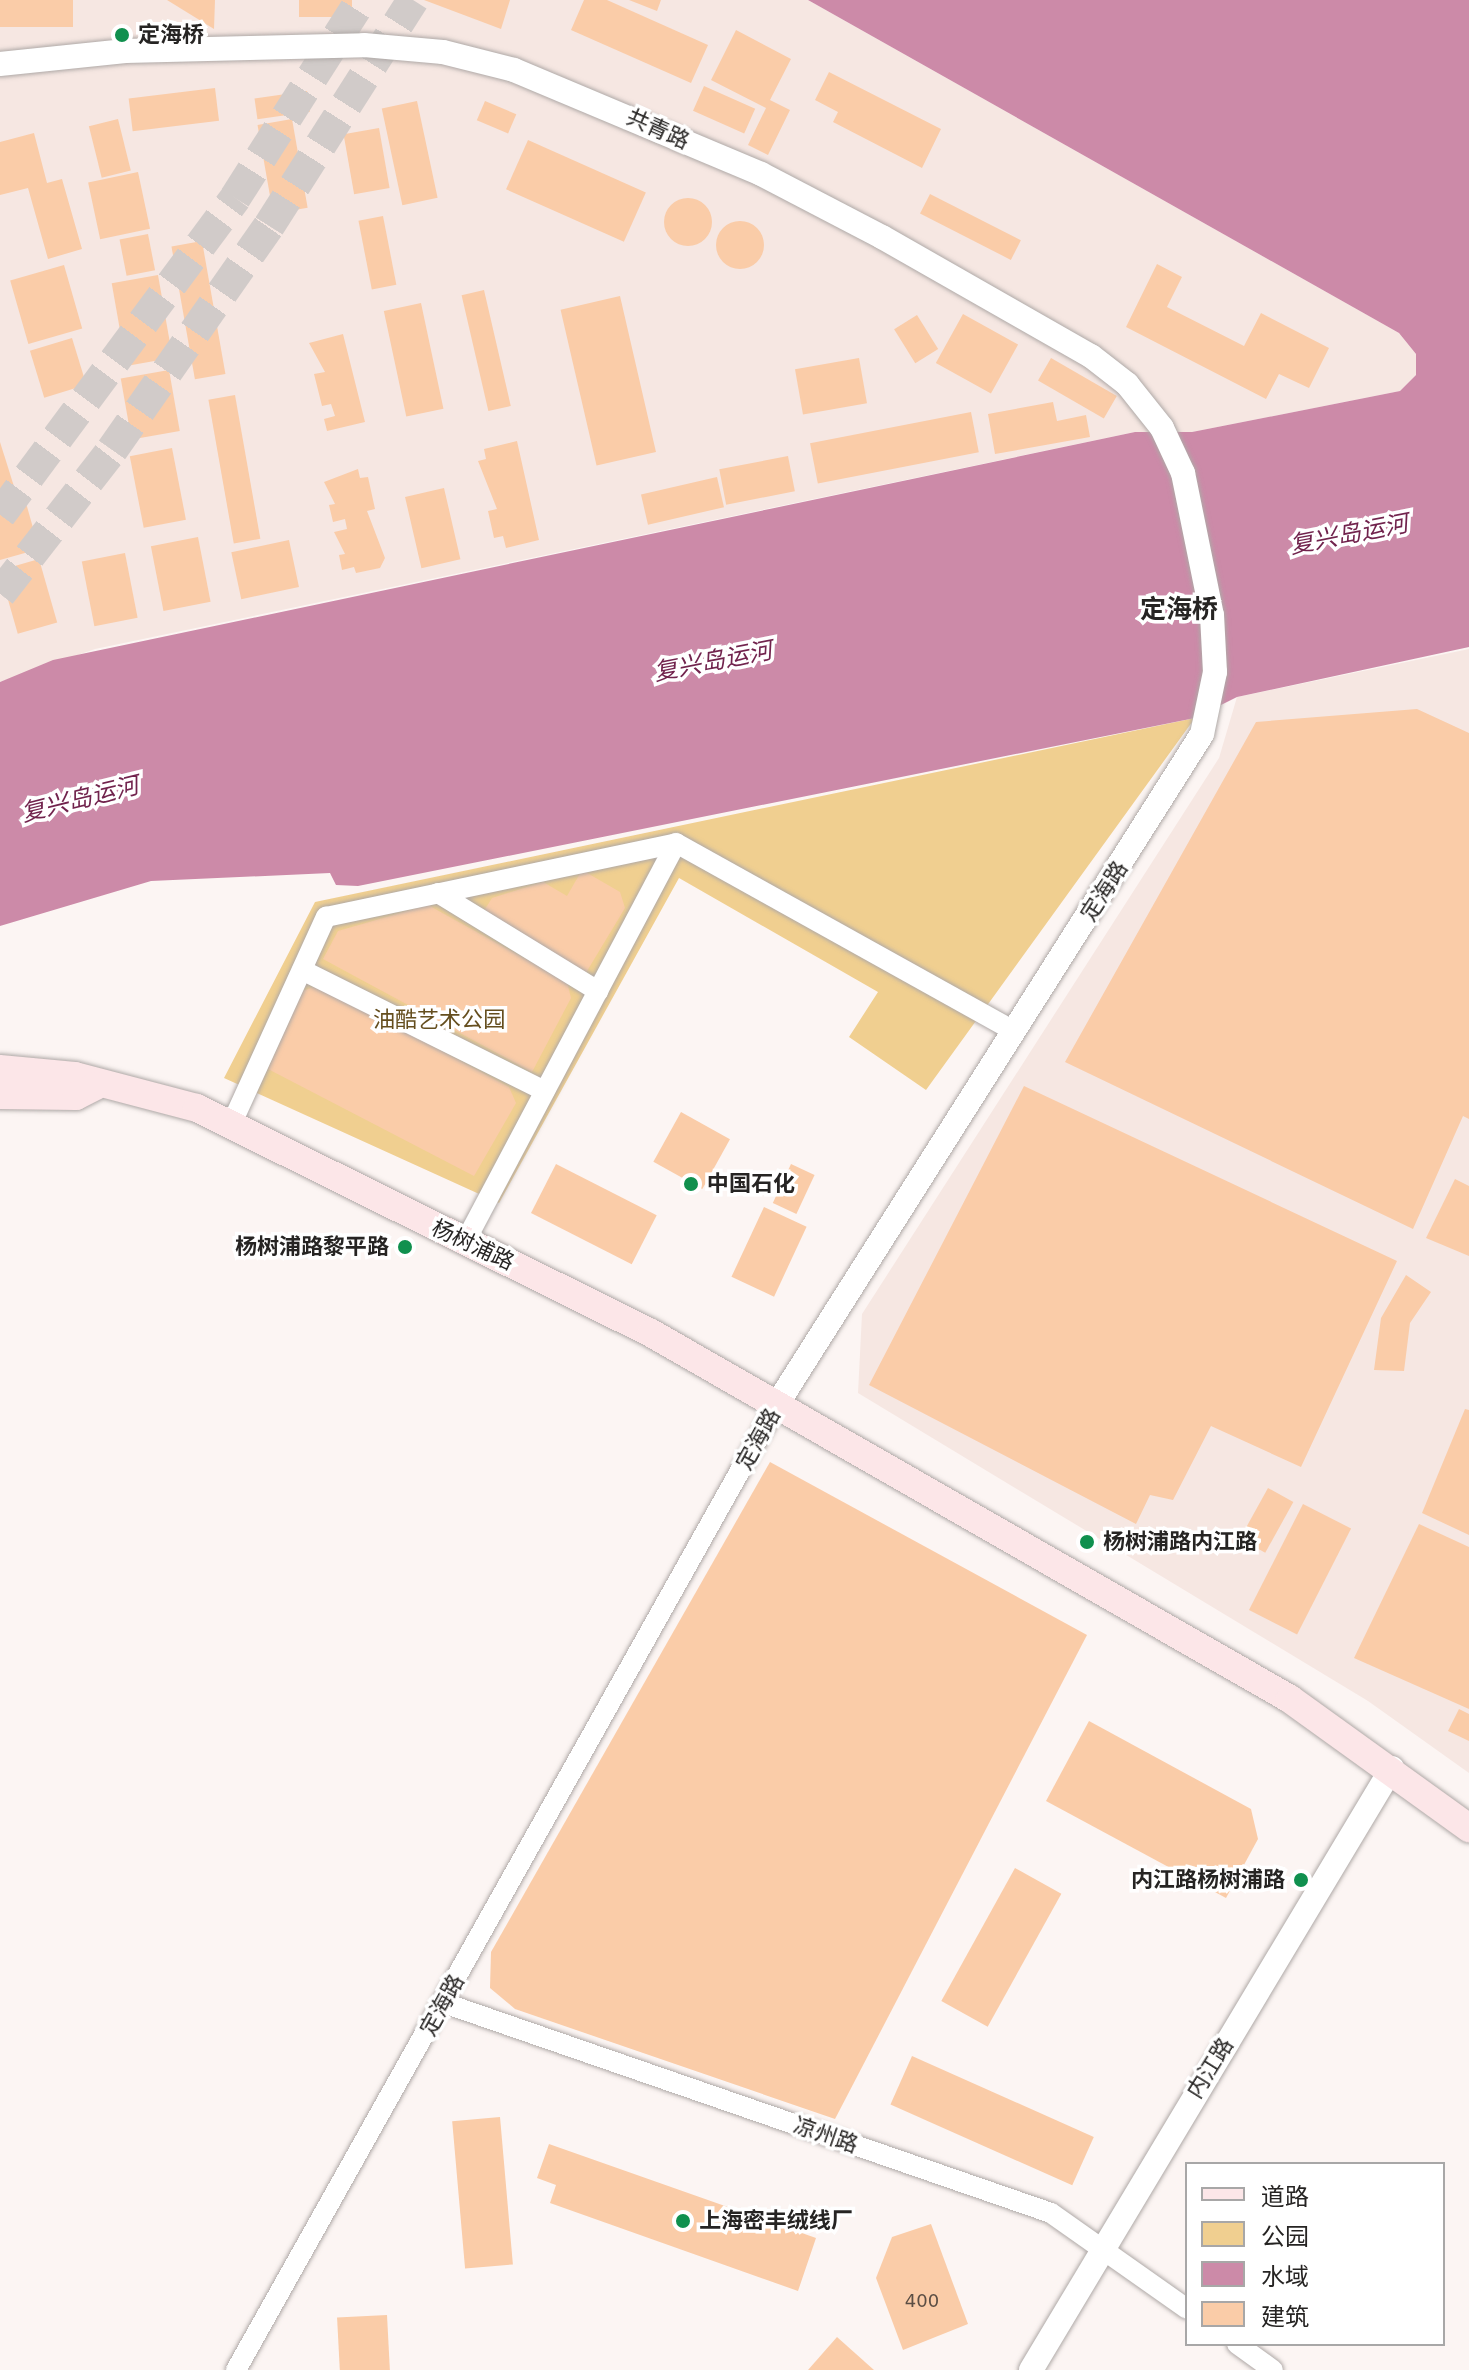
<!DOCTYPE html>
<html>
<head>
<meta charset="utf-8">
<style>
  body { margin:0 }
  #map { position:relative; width:1469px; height:2370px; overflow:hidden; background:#fcf5f3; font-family:"DejaVu Sans","Noto Sans SC",sans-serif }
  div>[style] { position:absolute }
  .built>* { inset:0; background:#f6e7e2 }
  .green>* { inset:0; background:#f0cf90 }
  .water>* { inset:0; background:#cc8aa8 }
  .building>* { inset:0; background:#facca8; transform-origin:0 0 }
  .round { border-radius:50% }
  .trunk-tunnel>* { height:32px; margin-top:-16px; transform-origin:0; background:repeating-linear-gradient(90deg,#d1cbc9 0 32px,transparent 0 48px) }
  .roads { filter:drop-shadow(0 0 2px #afa9a7) drop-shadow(0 0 2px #afa9a7) }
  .minor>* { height:20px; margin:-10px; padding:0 10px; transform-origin:10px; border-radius:10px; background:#fff }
  .tertiary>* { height:24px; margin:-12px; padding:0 12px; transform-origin:12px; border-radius:12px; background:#fff }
  .secondary>* { height:28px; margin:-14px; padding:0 14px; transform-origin:14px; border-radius:14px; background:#fce6e8 }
  .dots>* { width:22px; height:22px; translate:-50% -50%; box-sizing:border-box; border:4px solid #fff; border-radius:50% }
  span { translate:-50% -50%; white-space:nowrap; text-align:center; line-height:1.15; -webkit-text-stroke:7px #fff; paint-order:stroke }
  .number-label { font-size:18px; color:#5b4e44 }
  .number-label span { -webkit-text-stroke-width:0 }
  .poi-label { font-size:22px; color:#262423; font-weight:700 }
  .left { translate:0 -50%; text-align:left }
  .right { translate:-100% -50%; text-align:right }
  .street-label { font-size:22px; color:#262423 }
  .park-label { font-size:22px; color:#654e1e }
  .water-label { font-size:24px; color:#71234d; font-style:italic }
  .quarter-label { font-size:26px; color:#262423; font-weight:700 }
  .legend { position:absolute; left:1185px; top:2162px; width:260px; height:184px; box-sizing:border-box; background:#fff; border:2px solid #a8a7a7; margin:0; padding:10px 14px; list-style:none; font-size:24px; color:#262423 }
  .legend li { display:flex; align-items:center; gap:16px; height:40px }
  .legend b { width:40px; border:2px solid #a8a7a7 }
</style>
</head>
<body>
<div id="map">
  <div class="built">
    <i style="clip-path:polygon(0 0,808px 0,1399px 333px,1416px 354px,1416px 375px,1400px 391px,1192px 432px,1135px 432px,95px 649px,0 682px)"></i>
    <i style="clip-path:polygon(1469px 649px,1469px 1773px,1368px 1701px,858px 1393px,862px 1314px,1219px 758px,1237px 697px)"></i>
  </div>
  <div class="green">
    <i style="clip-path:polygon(1195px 718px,926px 1090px,849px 1037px,878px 992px,679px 878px,499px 1203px,224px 1078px,315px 902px)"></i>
  </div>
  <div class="water">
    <i style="clip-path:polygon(808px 0,1469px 0,1469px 647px,1237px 697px,1195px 718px,358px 886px,336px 885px,330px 873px,151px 881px,0 926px,0 682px,53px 660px,1135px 432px,1192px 432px,1400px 391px,1416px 375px,1416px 354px,1399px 333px)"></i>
  </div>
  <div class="building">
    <i style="left:0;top:0;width:73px;height:27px"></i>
    <i style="clip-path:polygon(167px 0,215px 0,214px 29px)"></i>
    <i style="left:299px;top:0;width:53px;height:17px"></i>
    <i style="clip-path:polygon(424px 0,510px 0,501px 29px)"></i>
    <i style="clip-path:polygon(584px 0,607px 0,708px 45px,691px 83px,571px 30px)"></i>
    <i style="clip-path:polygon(629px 0,661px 0,657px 11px)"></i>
    <i style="clip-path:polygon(736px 30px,791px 59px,770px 100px,790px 110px,768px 155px,748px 145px,766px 108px,711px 80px)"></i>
    <i style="clip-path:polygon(829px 72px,941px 129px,922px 168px,833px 122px,838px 112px,815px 100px)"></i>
    <i style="left:704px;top:86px;width:56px;height:27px;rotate:24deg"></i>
    <i style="left:215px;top:88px;width:33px;height:87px;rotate:83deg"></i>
    <i style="left:307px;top:91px;width:21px;height:53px;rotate:82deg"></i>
    <i style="left:417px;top:101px;width:99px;height:36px;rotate:78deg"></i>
    <i style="left:485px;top:101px;width:34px;height:21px;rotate:23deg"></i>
    <i style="left:118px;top:119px;width:53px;height:30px;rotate:76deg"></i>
    <i style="left:292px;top:119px;width:90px;height:35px;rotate:80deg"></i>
    <i style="left:379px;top:128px;width:61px;height:36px;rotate:80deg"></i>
    <i style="clip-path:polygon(34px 133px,47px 183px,62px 179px,82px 249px,48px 259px,28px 188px,0 195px,0 142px)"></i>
    <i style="left:528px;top:140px;width:129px;height:54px;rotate:24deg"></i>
    <i style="left:138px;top:172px;width:58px;height:51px;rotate:78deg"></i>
    <i style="left:930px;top:194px;width:102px;height:22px;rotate:27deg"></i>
    <i class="round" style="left:664px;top:198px;width:48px;height:48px"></i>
    <i style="left:383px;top:216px;width:70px;height:25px;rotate:79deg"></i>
    <i class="round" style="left:716px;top:221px;width:48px;height:48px"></i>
    <i style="left:148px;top:234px;width:37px;height:29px;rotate:79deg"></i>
    <i style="left:202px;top:241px;width:135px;height:31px;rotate:80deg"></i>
    <i style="clip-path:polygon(1157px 264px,1182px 277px,1167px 307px,1244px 346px,1261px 313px,1329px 348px,1309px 388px,1279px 374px,1266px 399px,1126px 327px)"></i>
    <i style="left:64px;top:265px;width:66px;height:56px;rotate:74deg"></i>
    <i style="left:158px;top:275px;width:84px;height:47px;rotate:80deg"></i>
    <i style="left:484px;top:290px;width:119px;height:23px;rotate:77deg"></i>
    <i style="left:620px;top:296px;width:160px;height:61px;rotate:77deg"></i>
    <i style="left:421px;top:303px;width:108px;height:38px;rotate:78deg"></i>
    <i style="left:963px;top:314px;width:63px;height:56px;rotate:29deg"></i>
    <i style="left:917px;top:315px;width:40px;height:27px;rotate:58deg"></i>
    <i style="clip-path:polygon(343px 334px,365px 422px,327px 431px,324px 419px,335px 416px,331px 404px,322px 406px,314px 374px,325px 372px,309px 343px)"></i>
    <i style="left:72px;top:338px;width:49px;height:44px;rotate:73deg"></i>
    <i style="left:859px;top:358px;width:46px;height:65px;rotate:80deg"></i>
    <i style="left:1051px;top:358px;width:76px;height:26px;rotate:30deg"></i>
    <i style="left:169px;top:370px;width:62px;height:49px;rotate:80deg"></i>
    <i style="left:235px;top:395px;width:146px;height:27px;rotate:80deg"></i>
    <i style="clip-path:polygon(1053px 402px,1057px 421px,1086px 415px,1090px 437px,995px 454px,988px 414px)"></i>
    <i style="left:971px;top:412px;width:41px;height:164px;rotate:79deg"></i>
    <i style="clip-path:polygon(517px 441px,539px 540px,506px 548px,503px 536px,494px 538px,488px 511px,497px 509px,478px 461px,486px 459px,484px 449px)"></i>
    <i style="clip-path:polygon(0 442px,17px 496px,0 501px)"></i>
    <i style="left:172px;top:448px;width:73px;height:43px;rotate:79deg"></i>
    <i style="left:788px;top:456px;width:36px;height:70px;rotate:79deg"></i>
    <i style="clip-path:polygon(358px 469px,360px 478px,368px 477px,375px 509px,367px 511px,385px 558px,380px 568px,356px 573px,354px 567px,342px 570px,339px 555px,345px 554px,334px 532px,347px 529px,345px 519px,333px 522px,329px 505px,335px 504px,324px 482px)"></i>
    <i style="left:717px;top:477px;width:31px;height:78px;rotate:77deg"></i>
    <i style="left:444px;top:488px;width:73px;height:40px;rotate:77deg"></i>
    <i style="clip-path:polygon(26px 503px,39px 549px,0 560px,0 511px)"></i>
    <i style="left:198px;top:537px;width:66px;height:48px;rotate:79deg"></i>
    <i style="left:289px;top:540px;width:48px;height:59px;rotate:78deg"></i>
    <i style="left:125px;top:553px;width:66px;height:44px;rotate:79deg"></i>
    <i style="left:39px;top:559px;width:66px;height:41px;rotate:74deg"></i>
    <i style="clip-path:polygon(1417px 709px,1469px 733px,1469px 1119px,1463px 1116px,1413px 1229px,1065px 1062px,1256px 722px)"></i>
    <i style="clip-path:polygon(582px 870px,620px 892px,625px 908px,584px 976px,482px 914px,492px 898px,543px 882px,567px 896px)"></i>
    <i style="clip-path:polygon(428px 905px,567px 982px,571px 998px,532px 1072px,323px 959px,338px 931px)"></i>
    <i style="clip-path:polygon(318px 985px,509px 1087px,516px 1103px,474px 1176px,268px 1069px,303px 991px)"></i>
    <i style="clip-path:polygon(1024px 1086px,1397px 1261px,1301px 1467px,1211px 1426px,1173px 1500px,1150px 1495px,1136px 1524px,869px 1385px)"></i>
    <i style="left:681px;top:1112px;width:56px;height:57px;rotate:29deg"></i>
    <i style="left:556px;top:1164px;width:113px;height:55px;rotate:27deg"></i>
    <i style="left:791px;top:1164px;width:26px;height:43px;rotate:25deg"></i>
    <i style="clip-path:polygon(1455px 1179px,1469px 1186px,1469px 1256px,1426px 1238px)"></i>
    <i style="left:764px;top:1207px;width:47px;height:77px;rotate:25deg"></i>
    <i style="clip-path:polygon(1406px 1275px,1431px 1292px,1410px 1323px,1404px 1371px,1374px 1370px,1381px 1318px)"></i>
    <i style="clip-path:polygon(1465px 1409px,1469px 1410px,1469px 1535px,1422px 1513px)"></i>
    <i style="clip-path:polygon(770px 1462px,1087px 1635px,835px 2119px,515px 2009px,490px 1988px,491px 1952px)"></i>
    <i style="left:1268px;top:1488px;width:29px;height:58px;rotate:29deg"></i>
    <i style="left:1303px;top:1504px;width:54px;height:119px;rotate:27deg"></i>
    <i style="clip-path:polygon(1419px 1524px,1469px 1547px,1469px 1709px,1354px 1658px)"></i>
    <i style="clip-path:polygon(1459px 1709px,1469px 1714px,1469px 1741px,1448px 1731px)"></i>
    <i style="clip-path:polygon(1089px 1721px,1251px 1809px,1258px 1839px,1226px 1898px,1046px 1801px)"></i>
    <i style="left:1015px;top:1868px;width:53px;height:152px;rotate:29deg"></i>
    <i style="left:912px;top:2056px;width:199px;height:53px;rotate:24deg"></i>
    <i style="left:500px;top:2117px;width:148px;height:48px;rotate:85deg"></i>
    <i style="clip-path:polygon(549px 2144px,816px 2238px,798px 2291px,550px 2203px,556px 2185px,537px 2178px)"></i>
    <i style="clip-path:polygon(931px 2224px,968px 2324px,903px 2350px,876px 2278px,892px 2237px)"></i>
    <i style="left:387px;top:2315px;width:55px;height:50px;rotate:87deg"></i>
    <i style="clip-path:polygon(837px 2337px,874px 2370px,808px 2370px)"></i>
  </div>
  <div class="trunk-tunnel">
    <i style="left:0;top:515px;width:395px;rotate:-53.4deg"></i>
    <i style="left:235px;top:198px;width:235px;rotate:-57.5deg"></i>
    <i style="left:0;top:594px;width:182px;rotate:-52.1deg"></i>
    <i style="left:112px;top:450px;width:274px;rotate:-55deg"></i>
    <i style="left:269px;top:226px;width:268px;rotate:-57.5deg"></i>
  </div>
  <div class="roads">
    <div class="minor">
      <i style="left:438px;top:893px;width:188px;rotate:31.5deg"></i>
      <i style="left:302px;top:970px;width:271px;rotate:26.5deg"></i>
      <i style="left:231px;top:1125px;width:229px;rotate:-65.5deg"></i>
      <i style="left:326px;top:917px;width:358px;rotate:-11.9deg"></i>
      <i style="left:676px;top:843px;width:387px;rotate:29.1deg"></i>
      <i style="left:465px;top:1242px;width:451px;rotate:-62.1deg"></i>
      <i style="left:444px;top:2003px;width:642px;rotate:19.08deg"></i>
      <i style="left:1051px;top:2213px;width:166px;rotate:35.2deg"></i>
      <i style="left:1237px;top:2344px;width:44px;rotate:35.8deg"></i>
      <i style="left:236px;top:2370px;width:1109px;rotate:-60.73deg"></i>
    </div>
    <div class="tertiary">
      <i style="left:0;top:64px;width:126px;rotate:-5.9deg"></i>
      <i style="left:125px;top:51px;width:239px;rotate:-1.4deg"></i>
      <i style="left:364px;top:45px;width:79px;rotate:5.1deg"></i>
      <i style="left:443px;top:52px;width:73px;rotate:14.2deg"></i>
      <i style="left:514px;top:70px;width:268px;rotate:22.8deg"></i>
      <i style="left:761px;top:174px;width:136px;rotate:27.5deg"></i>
      <i style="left:882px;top:237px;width:241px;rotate:29.7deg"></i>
      <i style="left:1091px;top:356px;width:46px;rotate:37.9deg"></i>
      <i style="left:1127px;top:384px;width:56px;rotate:51.5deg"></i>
      <i style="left:1162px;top:428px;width:50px;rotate:65deg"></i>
      <i style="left:1183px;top:473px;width:145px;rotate:78.5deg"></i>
      <i style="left:1212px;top:615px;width:57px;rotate:87deg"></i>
      <i style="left:1215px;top:672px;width:63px;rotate:101.8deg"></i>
      <i style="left:1202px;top:734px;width:792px;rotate:122.37deg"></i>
      <i style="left:1031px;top:2370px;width:702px;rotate:-59.05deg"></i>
    </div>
    <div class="secondary">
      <i style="left:0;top:1069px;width:75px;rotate:5.3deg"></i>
      <i style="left:75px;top:1076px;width:126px;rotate:14.7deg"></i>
      <i style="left:197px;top:1108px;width:507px;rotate:26.36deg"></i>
      <i style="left:651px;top:1333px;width:736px;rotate:29.8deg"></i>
      <i style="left:1290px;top:1699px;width:221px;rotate:35.8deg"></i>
      <i style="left:0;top:1095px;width:76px;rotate:0.8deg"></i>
      <i style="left:76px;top:1096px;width:22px;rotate:-27deg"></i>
    </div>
  </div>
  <div class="dots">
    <i style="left:122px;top:35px;background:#10904e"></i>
    <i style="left:691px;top:1184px;background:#10904e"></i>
    <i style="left:405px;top:1247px;background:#10904e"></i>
    <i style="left:1087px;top:1542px;background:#10904e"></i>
    <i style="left:1301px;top:1880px;background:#10904e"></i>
    <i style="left:683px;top:2221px;background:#10904e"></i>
  </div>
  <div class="number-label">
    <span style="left:922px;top:2301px">400</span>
  </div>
  <div class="poi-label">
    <span class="left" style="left:138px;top:35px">定海桥</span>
    <span class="left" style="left:707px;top:1184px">中国石化</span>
    <span class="right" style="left:389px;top:1247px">杨树浦路黎平路</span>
    <span class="left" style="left:1103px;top:1542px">杨树浦路内江路</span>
    <span class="right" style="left:1285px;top:1880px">内江路杨树浦路</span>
    <span class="left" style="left:699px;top:2221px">上海密丰绒线厂</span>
  </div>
  <div class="street-label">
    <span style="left:658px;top:129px;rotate:24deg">共青路</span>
    <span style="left:1104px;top:891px;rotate:-57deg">定海路</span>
    <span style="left:473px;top:1245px;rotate:25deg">杨树浦路</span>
    <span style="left:758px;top:1439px;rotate:-61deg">定海路</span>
    <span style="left:442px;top:2005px;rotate:-61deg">定海路</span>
    <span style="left:1210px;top:2068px;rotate:-58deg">内江路</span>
    <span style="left:826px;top:2135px;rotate:19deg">凉州路</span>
  </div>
  <div class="park-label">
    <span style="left:439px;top:1020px">油酷艺术公园</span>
  </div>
  <div class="water-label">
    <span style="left:1349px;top:535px;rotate:-11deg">复兴岛运河</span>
    <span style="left:713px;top:662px;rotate:-11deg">复兴岛运河</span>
    <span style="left:80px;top:800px;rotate:-14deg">复兴岛运河</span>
  </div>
  <div class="quarter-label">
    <span style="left:1179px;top:610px">定海桥</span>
  </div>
  <ul class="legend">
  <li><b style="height:10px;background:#fce6e8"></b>道路</li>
  <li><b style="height:22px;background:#f0cf90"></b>公园</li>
  <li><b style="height:22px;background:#cc8aa8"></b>水域</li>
  <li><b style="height:22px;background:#facca8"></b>建筑</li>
  </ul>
</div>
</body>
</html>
